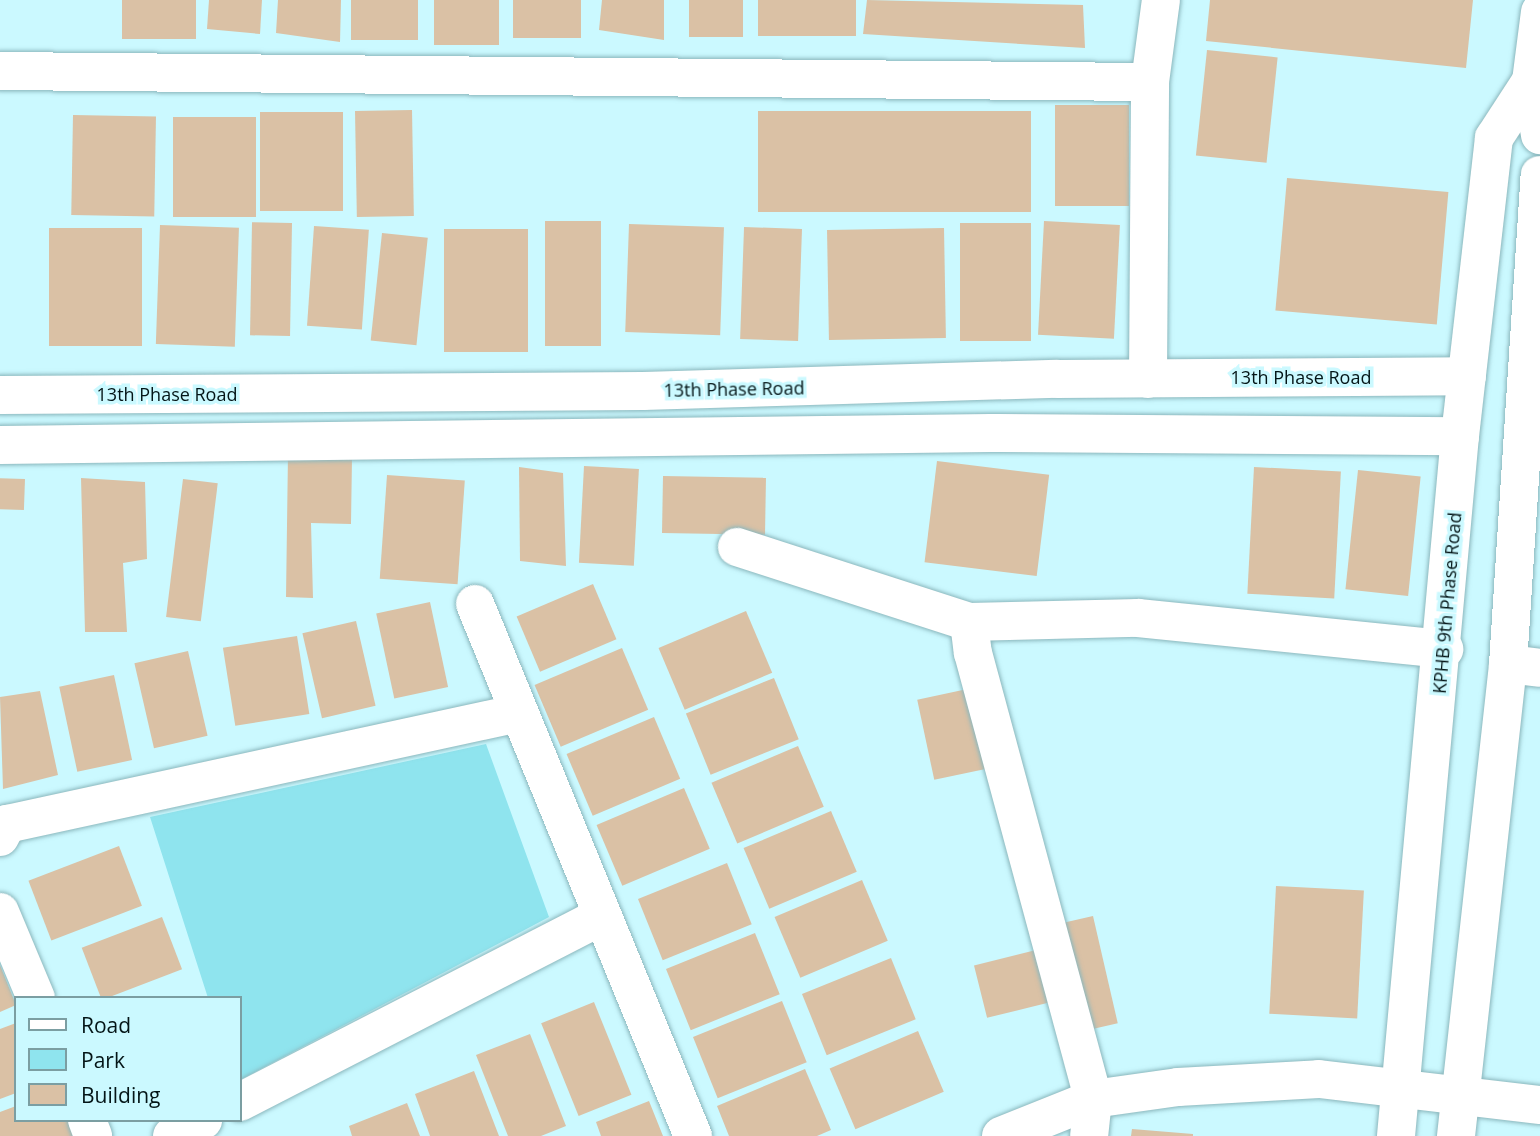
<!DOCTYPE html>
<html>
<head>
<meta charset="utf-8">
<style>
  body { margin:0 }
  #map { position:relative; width:1540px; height:1136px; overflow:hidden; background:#cbf9ff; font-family:"Open Sans",sans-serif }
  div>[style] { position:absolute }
  .green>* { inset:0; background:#8fe4ee }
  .building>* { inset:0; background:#dac1a5; transform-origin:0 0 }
  .roads { filter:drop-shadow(0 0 2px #8bb7bd) drop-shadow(0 0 2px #8bb7bd) }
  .minor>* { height:38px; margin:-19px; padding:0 19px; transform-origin:19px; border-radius:19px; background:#fff }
  .tertiary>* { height:38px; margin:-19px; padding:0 19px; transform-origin:19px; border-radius:19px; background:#fff }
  span { translate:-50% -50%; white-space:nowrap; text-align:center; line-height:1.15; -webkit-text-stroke:7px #cbf9ff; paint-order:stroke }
  .street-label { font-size:18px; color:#041517 }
  .legend { position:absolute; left:14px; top:996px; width:228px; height:126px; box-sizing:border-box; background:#cbf9ff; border:2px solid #7b9ea2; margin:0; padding:9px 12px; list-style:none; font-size:21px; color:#041517 }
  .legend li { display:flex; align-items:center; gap:14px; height:35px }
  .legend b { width:35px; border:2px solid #7b9ea2 }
</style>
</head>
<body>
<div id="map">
  <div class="green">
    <i style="clip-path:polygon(486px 744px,549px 917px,240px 1080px,240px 998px,208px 998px,150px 817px)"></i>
  </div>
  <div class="building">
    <i style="left:122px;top:0;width:74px;height:39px"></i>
    <i style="clip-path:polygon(209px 0,262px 0,260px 34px,207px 29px)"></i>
    <i style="clip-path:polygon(278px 0,341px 0,340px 42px,276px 33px)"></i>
    <i style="left:351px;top:0;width:67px;height:40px"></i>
    <i style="left:434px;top:0;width:65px;height:45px"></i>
    <i style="left:513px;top:0;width:68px;height:38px"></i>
    <i style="clip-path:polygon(602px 0,664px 0,664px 40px,599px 30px)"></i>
    <i style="left:689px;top:0;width:54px;height:37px"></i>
    <i style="left:758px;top:0;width:98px;height:36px"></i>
    <i style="clip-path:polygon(867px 0,1083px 5px,1085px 48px,863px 34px)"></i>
    <i style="clip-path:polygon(1210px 0,1473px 0,1466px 68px,1206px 41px)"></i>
    <i style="left:1207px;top:50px;width:71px;height:106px;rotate:6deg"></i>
    <i style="left:1055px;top:105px;width:74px;height:101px"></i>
    <i style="left:412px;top:110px;width:106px;height:57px;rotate:89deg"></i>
    <i style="left:1031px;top:111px;width:101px;height:273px;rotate:90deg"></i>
    <i style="left:260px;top:112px;width:83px;height:99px"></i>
    <i style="left:73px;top:115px;width:83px;height:100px;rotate:1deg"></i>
    <i style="left:173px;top:117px;width:83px;height:100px"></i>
    <i style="left:1287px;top:178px;width:162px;height:133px;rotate:5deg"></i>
    <i style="left:601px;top:221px;width:125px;height:56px;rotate:90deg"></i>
    <i style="left:1044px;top:221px;width:76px;height:114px;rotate:3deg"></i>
    <i style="left:292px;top:223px;width:113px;height:40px;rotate:91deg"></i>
    <i style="left:1031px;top:223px;width:118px;height:71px;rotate:90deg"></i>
    <i style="left:629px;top:224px;width:95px;height:108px;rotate:2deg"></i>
    <i style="left:160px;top:225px;width:79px;height:119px;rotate:2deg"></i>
    <i style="left:314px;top:226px;width:55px;height:100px;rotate:4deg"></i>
    <i style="left:142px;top:228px;width:118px;height:93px;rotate:90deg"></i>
    <i style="left:944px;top:228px;width:110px;height:117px;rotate:89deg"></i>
    <i style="left:444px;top:229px;width:84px;height:123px"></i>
    <i style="left:802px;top:229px;width:112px;height:58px;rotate:92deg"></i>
    <i style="left:382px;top:233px;width:46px;height:108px;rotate:6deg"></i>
    <i style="clip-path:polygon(288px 453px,352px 458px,351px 524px,311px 523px,313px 598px,286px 597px)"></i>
    <i style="left:937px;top:461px;width:113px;height:102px;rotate:7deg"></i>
    <i style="left:584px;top:466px;width:55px;height:97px;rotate:3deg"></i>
    <i style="clip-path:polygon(519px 467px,563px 473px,566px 566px,520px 561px)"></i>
    <i style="left:1254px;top:467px;width:87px;height:127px;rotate:3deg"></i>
    <i style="left:1358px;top:470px;width:63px;height:120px;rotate:6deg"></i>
    <i style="left:387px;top:475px;width:78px;height:104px;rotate:4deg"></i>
    <i style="left:663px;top:476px;width:103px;height:57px;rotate:1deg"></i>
    <i style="clip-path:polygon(81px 478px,145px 482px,147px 559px,123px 563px,127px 632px,85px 632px)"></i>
    <i style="left:25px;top:479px;width:31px;height:25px;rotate:92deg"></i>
    <i style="left:183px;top:479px;width:35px;height:139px;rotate:7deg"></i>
    <i style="left:593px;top:584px;width:60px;height:83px;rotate:67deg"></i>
    <i style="left:430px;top:602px;width:87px;height:55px;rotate:78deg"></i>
    <i style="left:746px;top:611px;width:67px;height:95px;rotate:67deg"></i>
    <i style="left:356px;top:621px;width:87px;height:55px;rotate:77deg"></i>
    <i style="left:297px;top:636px;width:79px;height:75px;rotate:81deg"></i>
    <i style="left:622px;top:648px;width:67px;height:95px;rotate:67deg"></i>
    <i style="left:188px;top:651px;width:87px;height:55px;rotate:77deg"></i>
    <i style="left:114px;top:675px;width:87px;height:56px;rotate:78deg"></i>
    <i style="left:774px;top:678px;width:66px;height:95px;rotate:68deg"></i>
    <i style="left:972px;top:688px;width:82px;height:56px;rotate:78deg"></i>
    <i style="clip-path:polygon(40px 691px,58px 775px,3px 789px,0 697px)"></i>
    <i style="left:654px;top:717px;width:67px;height:95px;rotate:67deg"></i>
    <i style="left:798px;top:746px;width:66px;height:94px;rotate:67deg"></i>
    <i style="left:684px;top:788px;width:66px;height:95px;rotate:67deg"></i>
    <i style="left:831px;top:811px;width:66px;height:95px;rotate:67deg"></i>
    <i style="left:119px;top:846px;width:64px;height:97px;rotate:69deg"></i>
    <i style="left:727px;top:863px;width:66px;height:96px;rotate:68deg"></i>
    <i style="left:862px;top:880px;width:66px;height:95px;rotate:67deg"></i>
    <i style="left:1276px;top:886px;width:88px;height:128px;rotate:3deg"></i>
    <i style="left:1093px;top:916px;width:110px;height:37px;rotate:77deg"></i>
    <i style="left:162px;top:917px;width:56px;height:86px;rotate:69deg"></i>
    <i style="left:755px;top:933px;width:66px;height:96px;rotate:68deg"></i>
    <i style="left:1040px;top:949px;width:54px;height:68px;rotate:76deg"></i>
    <i style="left:891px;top:958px;width:66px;height:96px;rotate:68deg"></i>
    <i style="clip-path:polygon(0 965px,16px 1005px,0 1012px)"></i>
    <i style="left:782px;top:1001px;width:66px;height:96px;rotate:68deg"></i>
    <i style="left:594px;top:1002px;width:100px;height:57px;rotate:68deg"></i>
    <i style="clip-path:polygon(16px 1023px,16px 1093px,0 1099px,0 1029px)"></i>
    <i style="left:918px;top:1031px;width:66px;height:96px;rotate:67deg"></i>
    <i style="clip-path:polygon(530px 1034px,566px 1126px,541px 1136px,508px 1136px,476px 1055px)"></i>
    <i style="clip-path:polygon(805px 1069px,831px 1130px,817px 1136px,729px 1136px,717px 1106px)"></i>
    <i style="clip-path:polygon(474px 1071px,499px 1136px,430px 1136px,415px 1094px)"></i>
    <i style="clip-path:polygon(649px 1101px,663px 1136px,601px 1136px,596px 1122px)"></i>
    <i style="clip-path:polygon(407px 1103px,420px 1136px,352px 1136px,349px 1126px)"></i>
    <i style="clip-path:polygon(16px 1106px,16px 1120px,72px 1120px,78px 1136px,0 1136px,0 1112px)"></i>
    <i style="clip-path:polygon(1132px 1129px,1193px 1134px,1193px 1136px,1131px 1136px)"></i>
  </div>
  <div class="roads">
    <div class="minor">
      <i style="left:0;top:71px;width:1150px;rotate:0.55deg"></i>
      <i style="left:1148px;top:379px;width:297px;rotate:-89.6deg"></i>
      <i style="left:1150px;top:82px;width:83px;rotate:-82.4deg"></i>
      <i style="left:737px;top:547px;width:244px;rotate:17.9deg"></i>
      <i style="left:969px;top:622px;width:169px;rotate:-1.4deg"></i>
      <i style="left:1138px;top:618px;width:308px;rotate:5.8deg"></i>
      <i style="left:475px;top:604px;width:575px;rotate:67.72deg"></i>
      <i style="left:969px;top:622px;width:31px;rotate:83deg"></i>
      <i style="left:973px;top:653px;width:462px;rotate:74.9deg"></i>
      <i style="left:1093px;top:1099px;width:86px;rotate:-8deg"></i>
      <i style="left:1178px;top:1087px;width:141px;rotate:-3.2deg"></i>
      <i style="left:1319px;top:1079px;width:223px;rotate:6.7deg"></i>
      <i style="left:1508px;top:664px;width:32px;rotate:7deg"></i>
      <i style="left:0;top:837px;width:15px;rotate:-62deg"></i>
      <i style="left:7px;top:824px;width:524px;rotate:-12.23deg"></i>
      <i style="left:0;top:912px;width:93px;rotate:67.3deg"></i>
      <i style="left:240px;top:1102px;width:405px;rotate:-27.2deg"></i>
      <i style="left:87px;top:1120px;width:17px;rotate:69deg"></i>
      <i style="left:172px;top:1136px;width:35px;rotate:-27deg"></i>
      <i style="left:1001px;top:1136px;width:99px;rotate:-21.9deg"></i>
      <i style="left:1093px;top:1099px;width:37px;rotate:96deg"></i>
    </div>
    <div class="tertiary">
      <i style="left:1540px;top:12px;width:70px;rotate:97.4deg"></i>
      <i style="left:1531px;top:81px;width:55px;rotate:80.5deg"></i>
      <i style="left:0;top:395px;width:643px;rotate:-0.36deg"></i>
      <i style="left:643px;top:391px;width:414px;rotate:-1.7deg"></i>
      <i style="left:1057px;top:379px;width:410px;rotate:-0.4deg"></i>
      <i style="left:0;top:445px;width:991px;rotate:-0.69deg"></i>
      <i style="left:991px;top:433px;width:469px;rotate:0.4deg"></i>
      <i style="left:1396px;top:1136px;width:703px;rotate:-84.78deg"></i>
      <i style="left:1460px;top:436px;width:300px;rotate:-83.5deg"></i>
      <i style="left:1494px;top:138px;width:68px;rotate:-57deg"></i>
      <i style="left:1456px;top:1136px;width:475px;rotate:-83.7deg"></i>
      <i style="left:1508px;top:664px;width:490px;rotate:-86.3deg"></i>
    </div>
  </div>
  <div class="street-label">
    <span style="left:1301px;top:377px">13th Phase Road</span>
    <span style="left:734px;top:389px;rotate:-1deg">13th Phase Road</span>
    <span style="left:167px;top:394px">13th Phase Road</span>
    <span style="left:1447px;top:603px;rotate:-85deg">KPHB 9th Phase Road</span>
  </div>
  <ul class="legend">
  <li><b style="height:9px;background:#fff"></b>Road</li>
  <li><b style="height:19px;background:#8fe4ee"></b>Park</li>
  <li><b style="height:19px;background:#dac1a5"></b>Building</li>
  </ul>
</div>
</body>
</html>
